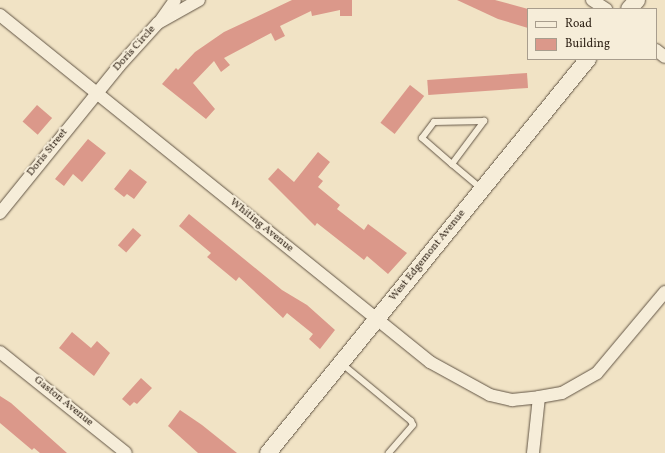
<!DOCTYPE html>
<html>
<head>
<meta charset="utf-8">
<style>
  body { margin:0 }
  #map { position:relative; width:665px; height:453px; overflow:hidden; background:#f1e3c5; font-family:Vollkorn,serif }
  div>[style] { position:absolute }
  .building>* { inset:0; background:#db988a; transform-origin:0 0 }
  .roads { filter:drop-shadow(0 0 1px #625545) drop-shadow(0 0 1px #625545) }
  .lane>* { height:6px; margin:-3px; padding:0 3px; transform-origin:3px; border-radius:3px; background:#f6edd9 }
  .street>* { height:12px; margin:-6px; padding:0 6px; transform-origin:6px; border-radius:6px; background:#f6edd9 }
  .secondary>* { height:16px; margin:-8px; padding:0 8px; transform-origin:8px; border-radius:8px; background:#f6edd9 }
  span { translate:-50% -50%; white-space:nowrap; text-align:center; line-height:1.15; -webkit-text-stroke:4px #f6edd9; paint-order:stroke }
  .street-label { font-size:11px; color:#33261a }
  .legend { position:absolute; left:527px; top:8px; width:130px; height:52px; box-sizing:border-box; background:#f6edd9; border:1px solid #a89d8d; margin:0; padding:5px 7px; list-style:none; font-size:12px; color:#33261a }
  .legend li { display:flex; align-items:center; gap:8px; height:20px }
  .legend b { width:20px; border:1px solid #a89d8d }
</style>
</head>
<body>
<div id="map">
  <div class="building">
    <i style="clip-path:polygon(292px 0,352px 0,352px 16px,340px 16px,340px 10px,312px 16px,311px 11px,280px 26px,285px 36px,275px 41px,271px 33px,224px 58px,230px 65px,221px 72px,214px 61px,193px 83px,215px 109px,206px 119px,162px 84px,176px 68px,178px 70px,195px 52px,224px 32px)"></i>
    <i style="clip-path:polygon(457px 0,495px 0,528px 9px,528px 28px,498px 19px)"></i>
    <i style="left:527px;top:73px;width:15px;height:100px;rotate:86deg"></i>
    <i style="left:410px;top:85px;width:18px;height:48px;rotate:38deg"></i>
    <i style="left:37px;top:105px;width:20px;height:22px;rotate:41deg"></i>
    <i style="clip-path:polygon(88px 139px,106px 153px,82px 182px,73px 174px,64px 186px,55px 179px)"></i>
    <i style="clip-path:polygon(318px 152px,330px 162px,318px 177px,323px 181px,318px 187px,340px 205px,337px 209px,364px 230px,368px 224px,407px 253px,388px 274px,367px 256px,364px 260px,317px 223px,315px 226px,268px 179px,278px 168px,294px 182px)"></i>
    <i style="clip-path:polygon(130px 169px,147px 182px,134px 199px,127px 194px,124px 197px,114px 189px)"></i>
    <i style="clip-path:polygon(189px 214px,282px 290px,307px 305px,335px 330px,320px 349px,309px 339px,313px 334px,287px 313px,283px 318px,239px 277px,236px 281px,207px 257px,211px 253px,179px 226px)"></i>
    <i style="left:133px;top:228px;width:11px;height:23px;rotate:41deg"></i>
    <i style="clip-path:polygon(72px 332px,91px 348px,97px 341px,110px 353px,94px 376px,59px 348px)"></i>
    <i style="clip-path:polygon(141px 378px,152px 388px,137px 404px,134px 402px,130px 406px,122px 399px)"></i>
    <i style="clip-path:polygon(0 396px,11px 403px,67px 453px,40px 453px,34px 448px,32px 450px,0 423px)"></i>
    <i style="clip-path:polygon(180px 410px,202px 425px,237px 453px,198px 453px,168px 426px)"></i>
  </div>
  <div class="roads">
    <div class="lane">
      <i style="left:452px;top:164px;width:54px;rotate:-53.3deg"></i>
      <i style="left:484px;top:121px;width:50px;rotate:178.9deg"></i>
      <i style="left:434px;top:122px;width:20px;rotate:127deg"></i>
      <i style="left:422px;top:138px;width:40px;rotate:41deg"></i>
      <i style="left:452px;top:164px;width:38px;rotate:40deg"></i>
      <i style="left:341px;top:363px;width:91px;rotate:39.6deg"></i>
      <i style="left:411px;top:421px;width:4px;rotate:63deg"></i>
      <i style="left:413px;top:425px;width:37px;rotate:131deg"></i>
    </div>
    <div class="street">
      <i style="left:592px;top:0;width:17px;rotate:33deg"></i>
      <i style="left:0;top:15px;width:553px;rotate:38.9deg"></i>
      <i style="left:430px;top:362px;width:68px;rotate:28.8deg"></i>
      <i style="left:490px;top:395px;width:23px;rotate:13deg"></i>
      <i style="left:512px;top:400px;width:27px;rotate:-6deg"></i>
      <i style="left:161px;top:20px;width:24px;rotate:-55deg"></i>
      <i style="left:656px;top:50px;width:11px;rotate:38deg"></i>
      <i style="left:0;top:213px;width:189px;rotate:-51deg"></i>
      <i style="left:119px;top:66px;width:58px;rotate:-47.8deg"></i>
      <i style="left:158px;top:23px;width:47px;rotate:-29.3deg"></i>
      <i style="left:0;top:352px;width:161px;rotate:38.7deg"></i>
      <i style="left:533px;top:453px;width:56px;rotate:-83.9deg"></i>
      <i style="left:539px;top:397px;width:23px;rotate:-10deg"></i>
      <i style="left:562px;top:393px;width:40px;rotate:-29.7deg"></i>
      <i style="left:597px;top:373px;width:106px;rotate:-50deg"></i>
    </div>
    <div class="secondary">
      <i style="left:629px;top:9px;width:12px;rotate:-48deg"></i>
      <i style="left:268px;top:453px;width:508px;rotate:-50.92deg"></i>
    </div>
  </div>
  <div class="street-label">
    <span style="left:135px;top:49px;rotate:-48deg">Doris Circle</span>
    <span style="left:48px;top:153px;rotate:-51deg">Doris Street</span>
    <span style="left:261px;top:226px;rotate:39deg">Whiting Avenue</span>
    <span style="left:428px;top:256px;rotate:-51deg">West Edgemont Avenue</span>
    <span style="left:63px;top:402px;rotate:39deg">Gaston Avenue</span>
  </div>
  <ul class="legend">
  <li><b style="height:5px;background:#f6edd9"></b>Road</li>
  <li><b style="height:11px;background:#db988a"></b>Building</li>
  </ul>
</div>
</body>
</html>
